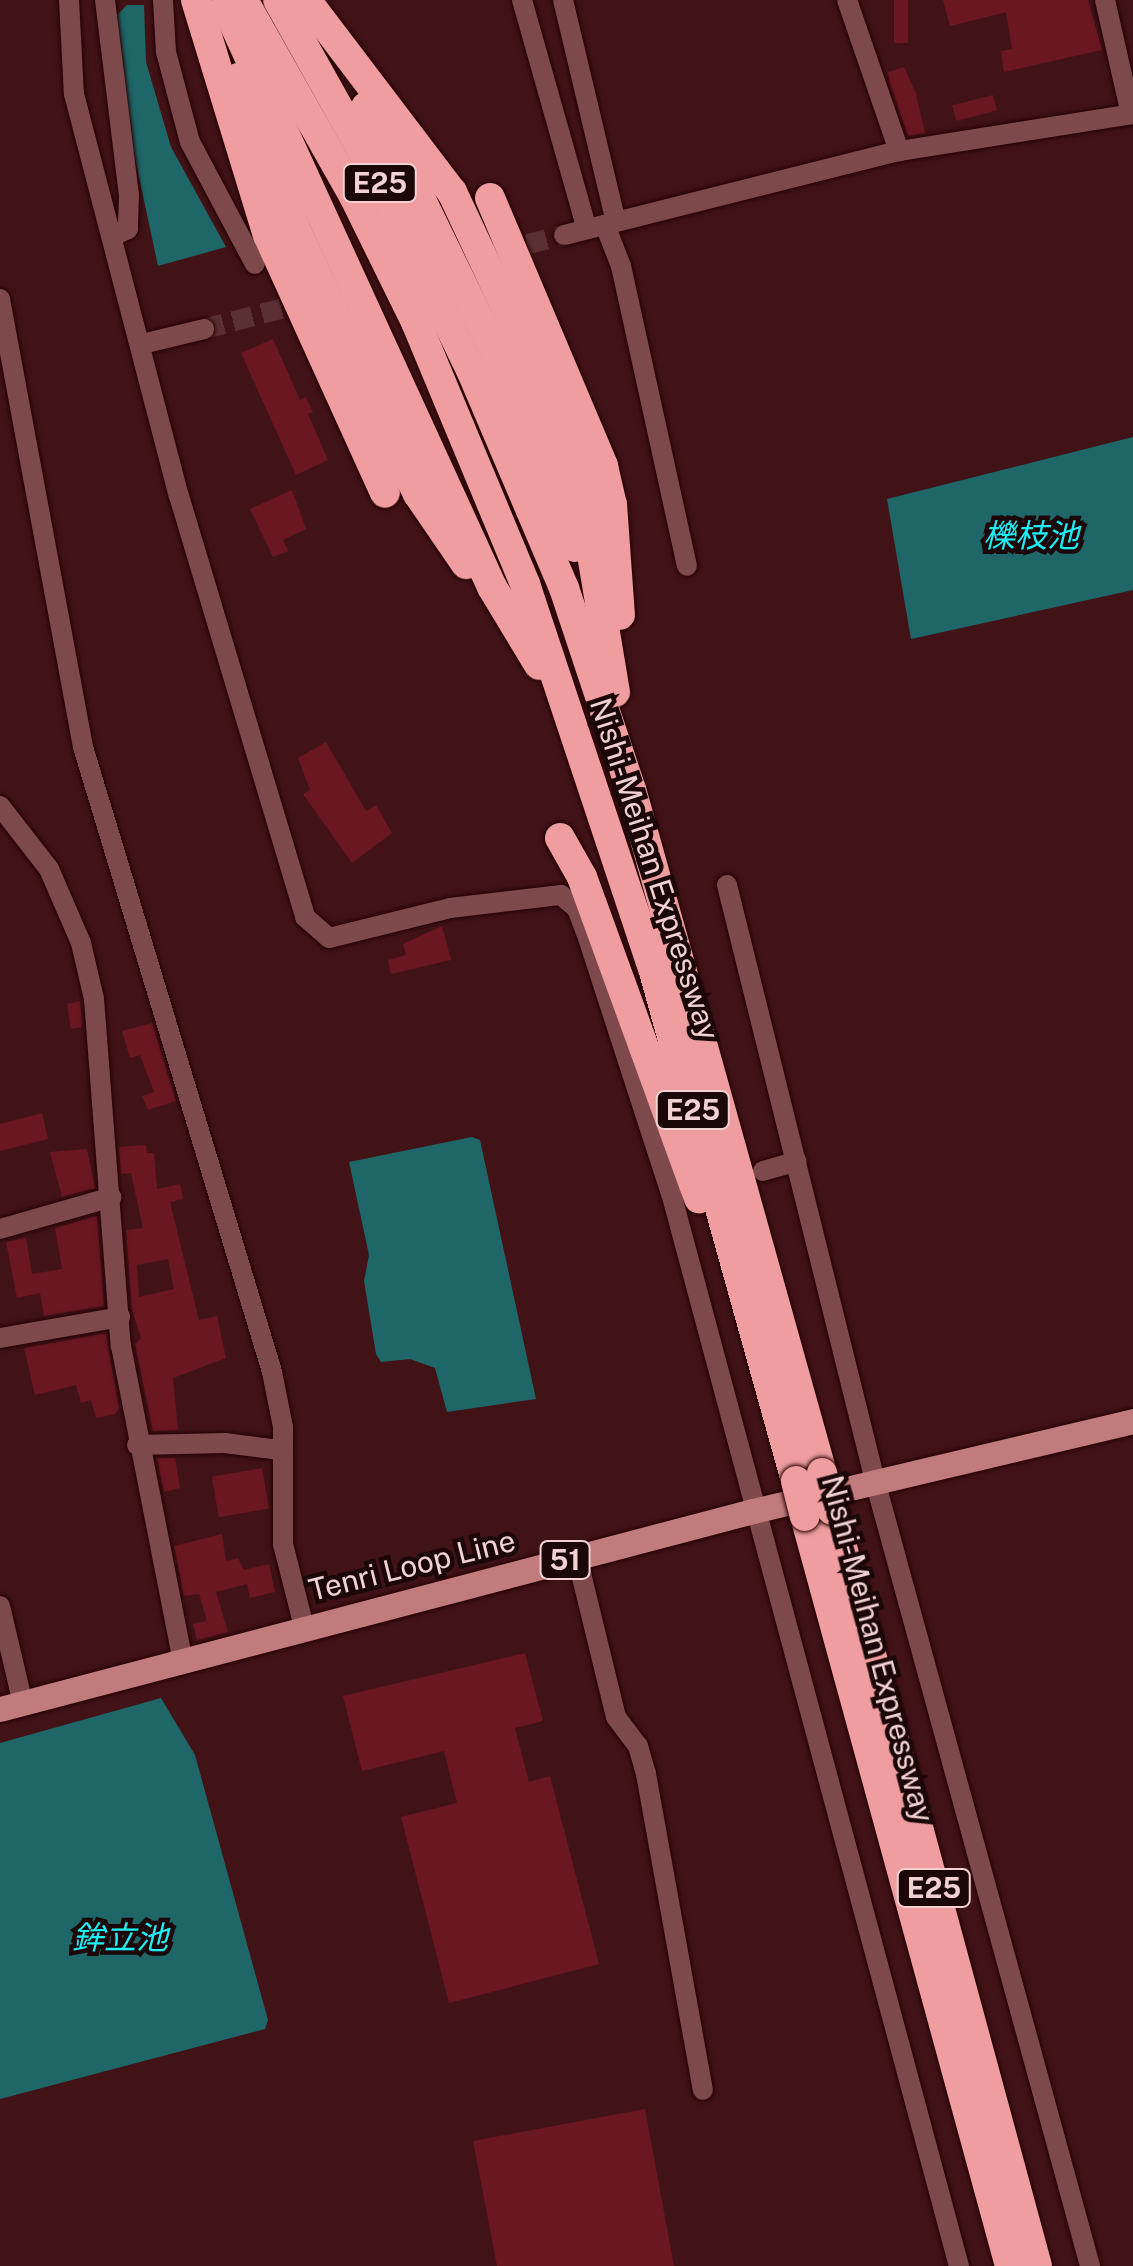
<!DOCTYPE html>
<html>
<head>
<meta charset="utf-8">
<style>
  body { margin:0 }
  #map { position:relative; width:1133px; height:2266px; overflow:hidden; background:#411317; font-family:"Public Sans","Noto Sans JP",sans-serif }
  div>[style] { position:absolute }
  .water>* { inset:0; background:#1e6668 }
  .building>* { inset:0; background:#6a1722; transform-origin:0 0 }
  .minor-tunnel>* { height:20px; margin-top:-10px; transform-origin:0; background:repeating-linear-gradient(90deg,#5b3033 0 20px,transparent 0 30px) }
  .roads { filter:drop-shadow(0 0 2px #250003) drop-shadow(0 0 2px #250003) }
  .minor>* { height:20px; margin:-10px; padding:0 10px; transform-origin:10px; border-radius:10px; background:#7e494b }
  .major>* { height:25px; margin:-12.5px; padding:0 12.5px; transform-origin:12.5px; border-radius:12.5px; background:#c27b7d }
  .highway>* { height:30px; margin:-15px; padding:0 15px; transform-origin:15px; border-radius:15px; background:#ef9d9f }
  .bridges { filter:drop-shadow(0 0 2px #250003) drop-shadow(0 0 2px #250003) }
  .highway-bridge>* { height:30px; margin:-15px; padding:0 15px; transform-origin:15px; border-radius:15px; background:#ef9d9f }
  span { translate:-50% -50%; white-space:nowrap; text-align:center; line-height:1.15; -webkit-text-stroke:9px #1b0708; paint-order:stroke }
  .shield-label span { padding:2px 8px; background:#1b0708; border:2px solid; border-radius:8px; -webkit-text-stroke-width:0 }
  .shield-label { font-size:28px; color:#f1d1d1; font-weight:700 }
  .street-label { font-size:30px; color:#f1d1d1 }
  .water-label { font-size:32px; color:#1cf0f6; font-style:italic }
</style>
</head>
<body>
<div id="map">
  <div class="water">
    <i style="clip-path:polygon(127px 5px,144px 5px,146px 62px,171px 147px,226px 247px,158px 266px,132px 144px,117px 15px)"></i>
    <i style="clip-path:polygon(1133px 437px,1133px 590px,911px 639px,887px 499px)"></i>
    <i style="clip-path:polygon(472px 1137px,480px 1140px,536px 1399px,447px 1412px,435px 1368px,410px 1359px,381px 1362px,376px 1354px,364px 1281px,369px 1255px,349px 1162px)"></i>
    <i style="clip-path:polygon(161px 1698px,195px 1755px,268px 2020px,265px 2029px,0 2099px,0 1743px)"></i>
  </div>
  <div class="building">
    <i style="left:894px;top:0;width:14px;height:43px"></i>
    <i style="clip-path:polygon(943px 0,1088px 0,1102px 50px,1004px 72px,1001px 51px,1012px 49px,1006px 12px,950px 26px)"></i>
    <i style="clip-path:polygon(904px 67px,916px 94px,925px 133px,908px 136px,890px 84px,888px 72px)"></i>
    <i style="left:993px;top:95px;width:16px;height:42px;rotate:76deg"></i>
    <i style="clip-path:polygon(273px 339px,300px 400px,306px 397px,313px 412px,308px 414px,328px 460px,296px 475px,241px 353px)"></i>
    <i style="clip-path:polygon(292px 490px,306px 529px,283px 540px,288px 551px,273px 557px,250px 509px)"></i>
    <i style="clip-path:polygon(326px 742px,366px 811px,376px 805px,392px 833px,352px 863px,303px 794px,310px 790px,298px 758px)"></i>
    <i style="clip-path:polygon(442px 926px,451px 960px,391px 974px,388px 960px,406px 955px,403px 944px)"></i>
    <i style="clip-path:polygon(80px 1001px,82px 1027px,71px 1029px,67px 1004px)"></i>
    <i style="clip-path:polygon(152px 1023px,176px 1101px,148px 1110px,142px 1096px,154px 1092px,140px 1055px,130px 1058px,122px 1031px)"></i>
    <i style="clip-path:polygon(42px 1113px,48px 1139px,0 1151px,0 1124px)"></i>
    <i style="clip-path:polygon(evenodd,146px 1145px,147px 1153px,154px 1153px,157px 1189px,180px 1184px,183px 1199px,170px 1202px,199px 1320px,217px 1316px,226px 1358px,173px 1378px,178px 1430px,153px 1431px,135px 1344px,141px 1338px,132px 1310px,126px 1230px,143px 1228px,131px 1173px,121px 1174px,119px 1147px,146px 1145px,168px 1259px,174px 1289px,139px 1297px,137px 1265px,168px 1259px)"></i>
    <i style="clip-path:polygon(87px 1149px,95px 1188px,62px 1197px,50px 1152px)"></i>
    <i style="clip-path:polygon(97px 1216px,104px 1306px,44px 1316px,40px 1293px,17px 1298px,6px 1242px,26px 1238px,32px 1274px,62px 1269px,55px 1228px)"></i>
    <i style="clip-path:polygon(106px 1333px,119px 1409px,115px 1414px,96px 1418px,91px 1400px,81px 1403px,76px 1385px,35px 1395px,24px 1348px)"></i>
    <i style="clip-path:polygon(157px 1458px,175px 1458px,180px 1488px,164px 1492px)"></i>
    <i style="left:262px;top:1468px;width:41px;height:51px;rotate:80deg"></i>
    <i style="clip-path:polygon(222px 1534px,226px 1561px,238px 1558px,244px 1570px,269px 1564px,275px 1592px,250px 1598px,247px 1584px,216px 1592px,228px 1632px,197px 1640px,193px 1624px,207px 1621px,199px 1594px,184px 1596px,174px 1546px)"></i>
    <i style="clip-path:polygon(525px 1653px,543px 1721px,515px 1728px,529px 1782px,550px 1776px,599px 1964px,449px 2003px,401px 1817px,457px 1803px,444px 1751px,362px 1771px,343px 1696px)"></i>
    <i style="clip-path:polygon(645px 2109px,674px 2266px,497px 2266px,473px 2141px)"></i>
  </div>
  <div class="minor-tunnel">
    <i style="left:440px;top:267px;width:128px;rotate:-14.5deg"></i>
    <i style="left:204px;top:329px;width:111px;rotate:-14.7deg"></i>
  </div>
  <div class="roads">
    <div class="minor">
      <i style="left:69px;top:0;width:94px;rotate:87deg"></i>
      <i style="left:74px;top:94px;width:415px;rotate:75.4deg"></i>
      <i style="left:179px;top:496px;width:439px;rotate:73.3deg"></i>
      <i style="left:305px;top:917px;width:32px;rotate:41deg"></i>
      <i style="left:329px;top:938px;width:125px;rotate:-13.9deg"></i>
      <i style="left:450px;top:908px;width:112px;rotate:-6.7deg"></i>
      <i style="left:561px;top:895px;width:21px;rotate:41deg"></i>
      <i style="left:577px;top:909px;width:25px;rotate:69deg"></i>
      <i style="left:586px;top:932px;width:274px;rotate:72deg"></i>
      <i style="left:671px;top:1193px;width:1111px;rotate:74.98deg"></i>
      <i style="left:105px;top:0;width:196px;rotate:83deg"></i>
      <i style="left:129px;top:195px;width:34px;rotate:92deg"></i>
      <i style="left:128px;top:229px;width:17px;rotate:156deg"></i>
      <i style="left:163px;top:0;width:52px;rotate:86.7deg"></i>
      <i style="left:166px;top:52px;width:93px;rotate:75.1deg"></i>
      <i style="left:190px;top:142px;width:138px;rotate:62deg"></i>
      <i style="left:522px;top:0;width:238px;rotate:74.2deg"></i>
      <i style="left:563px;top:0;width:228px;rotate:76.6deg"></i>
      <i style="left:847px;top:0;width:160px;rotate:71deg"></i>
      <i style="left:1105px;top:0;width:117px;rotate:77.2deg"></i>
      <i style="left:605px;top:225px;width:44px;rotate:68.7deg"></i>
      <i style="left:621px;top:266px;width:307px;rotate:77.6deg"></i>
      <i style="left:564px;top:235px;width:345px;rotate:-14.1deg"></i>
      <i style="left:899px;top:151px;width:237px;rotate:-9deg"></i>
      <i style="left:0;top:299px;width:456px;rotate:79.5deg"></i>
      <i style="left:83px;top:747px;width:653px;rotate:73.17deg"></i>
      <i style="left:272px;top:1372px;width:56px;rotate:78.7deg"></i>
      <i style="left:283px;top:1427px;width:117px;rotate:90deg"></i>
      <i style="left:283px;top:1544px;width:86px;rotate:75.8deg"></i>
      <i style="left:142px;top:344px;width:64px;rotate:-13.6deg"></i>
      <i style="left:0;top:806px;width:80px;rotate:52.1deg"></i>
      <i style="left:49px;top:869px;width:81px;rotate:66.6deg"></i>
      <i style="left:81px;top:943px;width:57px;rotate:76.9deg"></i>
      <i style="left:94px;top:999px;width:348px;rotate:85.6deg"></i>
      <i style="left:121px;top:1346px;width:317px;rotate:78.9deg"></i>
      <i style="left:727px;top:885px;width:614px;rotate:76.05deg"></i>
      <i style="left:875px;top:1481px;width:814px;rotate:74.68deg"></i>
      <i style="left:763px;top:1171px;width:35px;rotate:-16deg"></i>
      <i style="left:0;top:1229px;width:116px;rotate:-15.9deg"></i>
      <i style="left:0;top:1338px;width:122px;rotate:-9.9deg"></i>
      <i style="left:137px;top:1445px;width:88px;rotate:-1.3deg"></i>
      <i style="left:225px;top:1443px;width:54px;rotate:7.4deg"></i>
      <i style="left:577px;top:1557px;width:165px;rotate:76.3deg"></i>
      <i style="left:616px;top:1717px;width:36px;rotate:53deg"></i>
      <i style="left:638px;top:1746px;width:29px;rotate:74deg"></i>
      <i style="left:646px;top:1774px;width:321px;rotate:79.8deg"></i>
      <i style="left:0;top:1606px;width:101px;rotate:76.8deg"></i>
    </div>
    <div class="major">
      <i style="left:0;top:1709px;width:779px;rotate:-14.73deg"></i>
      <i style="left:753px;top:1511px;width:391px;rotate:-13.3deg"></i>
    </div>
    <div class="highway">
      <i style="left:196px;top:0;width:246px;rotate:73deg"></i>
      <i style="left:268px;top:235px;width:283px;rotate:65.6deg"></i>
      <i style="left:243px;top:0;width:225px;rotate:60.5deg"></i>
      <i style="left:354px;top:196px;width:140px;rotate:63.8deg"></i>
      <i style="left:416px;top:322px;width:284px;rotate:67.4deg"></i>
      <i style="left:525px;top:584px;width:405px;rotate:71.6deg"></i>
      <i style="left:653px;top:968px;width:533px;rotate:74.42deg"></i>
      <i style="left:278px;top:0;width:213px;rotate:60.8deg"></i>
      <i style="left:382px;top:186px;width:204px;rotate:64.2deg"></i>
      <i style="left:471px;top:370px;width:237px;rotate:66.9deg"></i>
      <i style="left:564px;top:588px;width:212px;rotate:71.6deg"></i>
      <i style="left:631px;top:789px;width:710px;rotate:74.4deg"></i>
      <i style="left:306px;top:0;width:241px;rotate:52.8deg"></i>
      <i style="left:452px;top:192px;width:170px;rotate:64.9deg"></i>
      <i style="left:524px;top:346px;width:148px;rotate:67.8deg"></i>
      <i style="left:580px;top:483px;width:212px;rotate:80.5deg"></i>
      <i style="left:226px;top:6px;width:639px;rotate:65.4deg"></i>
      <i style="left:492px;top:587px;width:91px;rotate:58.9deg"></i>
      <i style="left:238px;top:78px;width:158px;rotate:69.3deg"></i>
      <i style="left:294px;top:226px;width:295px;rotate:65.2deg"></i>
      <i style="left:418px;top:494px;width:85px;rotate:55.6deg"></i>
      <i style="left:366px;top:107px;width:83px;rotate:57.8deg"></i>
      <i style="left:410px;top:177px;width:201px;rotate:64.1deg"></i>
      <i style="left:498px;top:358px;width:204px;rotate:67.8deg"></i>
      <i style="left:490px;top:198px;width:291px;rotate:67.1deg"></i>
      <i style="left:603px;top:466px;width:39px;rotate:77deg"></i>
      <i style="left:612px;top:504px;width:111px;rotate:85.9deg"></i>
      <i style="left:560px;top:838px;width:45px;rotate:60.6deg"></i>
      <i style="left:582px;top:877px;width:342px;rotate:70deg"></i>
      <i style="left:832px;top:1510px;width:783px;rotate:74.83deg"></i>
      <i style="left:805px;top:1516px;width:778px;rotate:74.71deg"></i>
    </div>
  </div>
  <div class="bridges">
    <div class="highway-bridge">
      <i style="left:822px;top:1473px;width:38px;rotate:75deg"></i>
      <i style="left:796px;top:1481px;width:36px;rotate:76deg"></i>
    </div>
  </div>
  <div class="shield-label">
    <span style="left:380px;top:183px">E25</span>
    <span style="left:693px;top:1110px">E25</span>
    <span style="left:565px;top:1560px">51</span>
    <span style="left:934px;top:1888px">E25</span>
  </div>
  <div class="street-label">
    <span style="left:655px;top:869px;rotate:72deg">Nishi-Meihan Expressway</span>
    <span style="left:412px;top:1565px;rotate:-14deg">Tenri Loop Line</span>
    <span style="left:878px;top:1649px;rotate:75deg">Nishi-Meihan Expressway</span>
  </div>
  <div class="water-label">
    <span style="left:1031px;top:536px">櫟枝池</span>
    <span style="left:120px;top:1938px">鉾立池</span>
  </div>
</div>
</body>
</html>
